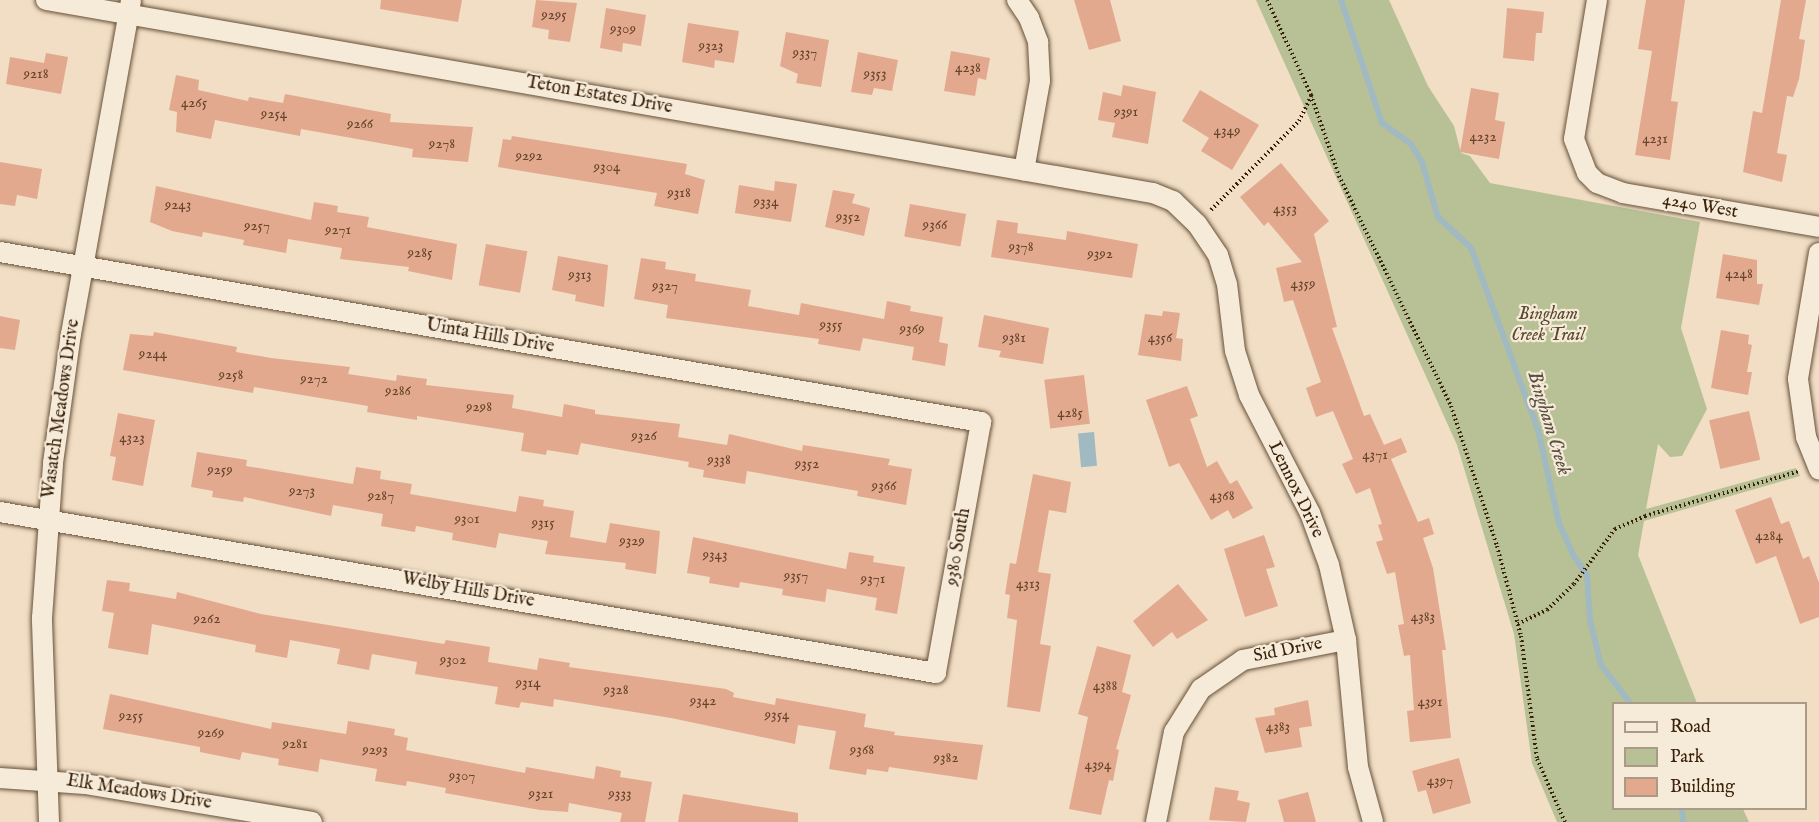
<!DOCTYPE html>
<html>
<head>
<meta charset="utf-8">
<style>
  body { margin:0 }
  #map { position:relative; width:1819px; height:822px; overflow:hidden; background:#f1dec5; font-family:"IM FELL English",serif }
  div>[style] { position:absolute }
  .green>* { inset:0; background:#b8c196 }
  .water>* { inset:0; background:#a1b9c0; transform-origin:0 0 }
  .stream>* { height:6px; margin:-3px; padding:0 3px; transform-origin:3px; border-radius:3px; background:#a1b9c0 }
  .building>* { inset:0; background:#e3a98f; transform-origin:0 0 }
  .path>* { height:4px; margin-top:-2px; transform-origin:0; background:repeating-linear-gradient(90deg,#392209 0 1.5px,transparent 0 4.5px) }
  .roads { filter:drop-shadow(0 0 2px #675138) drop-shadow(0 0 2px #675138) }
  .minor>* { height:20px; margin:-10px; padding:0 10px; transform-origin:10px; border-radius:10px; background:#f6ead9 }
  span { translate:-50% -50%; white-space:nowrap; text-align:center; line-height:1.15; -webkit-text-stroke:4.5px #f6ead9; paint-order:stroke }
  .number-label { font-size:15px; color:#64442a }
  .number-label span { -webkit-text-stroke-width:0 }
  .street-label { font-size:18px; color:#392209 }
  .park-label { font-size:18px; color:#594a2c; font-style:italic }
  .water-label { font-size:20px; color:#584f40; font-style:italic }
  .legend { position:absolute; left:1612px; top:702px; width:195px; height:108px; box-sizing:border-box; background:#f6ead9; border:2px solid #aa9a86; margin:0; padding:8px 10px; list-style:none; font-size:18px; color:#392209 }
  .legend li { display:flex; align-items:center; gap:12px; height:30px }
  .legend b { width:30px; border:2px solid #aa9a86 }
</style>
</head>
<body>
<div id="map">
  <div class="green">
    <i style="clip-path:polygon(1256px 0,1389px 0,1428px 86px,1454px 126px,1461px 153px,1470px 156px,1490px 183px,1700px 222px,1681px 328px,1707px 409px,1682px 456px,1670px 457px,1658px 444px,1646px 509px,1796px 468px,1800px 476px,1644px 521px,1638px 555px,1697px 703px,1614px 704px,1614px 808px,1743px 809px,1749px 822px,1557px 822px,1532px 763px,1514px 634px,1457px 445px)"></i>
  </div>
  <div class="water">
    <i style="left:1094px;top:432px;width:34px;height:16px;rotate:85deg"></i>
  </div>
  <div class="stream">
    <i style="left:1341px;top:0;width:130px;rotate:71.6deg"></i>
    <i style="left:1382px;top:123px;width:36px;rotate:36deg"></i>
    <i style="left:1411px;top:144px;width:21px;rotate:59deg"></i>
    <i style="left:1422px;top:162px;width:57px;rotate:73.8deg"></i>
    <i style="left:1438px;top:217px;width:45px;rotate:43.2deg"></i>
    <i style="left:1471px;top:248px;width:194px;rotate:69.8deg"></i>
    <i style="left:1538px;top:430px;width:95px;rotate:77.3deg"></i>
    <i style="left:1559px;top:523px;width:35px;rotate:66deg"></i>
    <i style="left:1573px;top:555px;width:24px;rotate:55deg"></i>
    <i style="left:1587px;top:575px;width:45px;rotate:86.2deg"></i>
    <i style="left:1590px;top:620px;width:46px;rotate:76.3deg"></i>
    <i style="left:1601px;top:665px;width:49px;rotate:52.4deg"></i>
    <i style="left:1682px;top:808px;width:14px;rotate:86deg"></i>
  </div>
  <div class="building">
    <i style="clip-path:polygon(381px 0,462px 0,458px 22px,380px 9px)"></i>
    <i style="clip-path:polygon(536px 0,577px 3px,570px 42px,548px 39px,549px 30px,532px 27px)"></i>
    <i style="clip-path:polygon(1074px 0,1110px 0,1121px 41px,1089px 50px)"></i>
    <i style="clip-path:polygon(1646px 0,1685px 0,1671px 101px,1678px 102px,1670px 160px,1635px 155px,1652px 51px,1638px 49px)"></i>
    <i style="clip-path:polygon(1781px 0,1806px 0,1799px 39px,1805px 40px,1799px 79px,1793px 97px,1787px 96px,1777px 153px,1787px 155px,1782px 182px,1743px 172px,1753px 111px,1762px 113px)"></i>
    <i style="clip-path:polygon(606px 8px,646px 15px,641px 46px,623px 43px,622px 52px,600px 48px)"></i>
    <i style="clip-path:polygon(1507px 8px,1544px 12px,1542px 33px,1536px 33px,1534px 61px,1503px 58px)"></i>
    <i style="clip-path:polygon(688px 23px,739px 31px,734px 63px,715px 60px,714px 68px,682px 62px)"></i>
    <i style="clip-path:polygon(786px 32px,829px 40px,821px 87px,796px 83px,798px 74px,780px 66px)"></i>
    <i style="clip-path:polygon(951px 51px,990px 58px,986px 80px,978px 78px,975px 96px,944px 91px)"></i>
    <i style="clip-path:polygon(858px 52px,898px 60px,892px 91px,874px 88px,872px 95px,851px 92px)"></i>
    <i style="clip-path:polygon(46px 53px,68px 57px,61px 94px,6px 84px,10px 57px,44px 63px)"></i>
    <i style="clip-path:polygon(176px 75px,199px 80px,198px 90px,248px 101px,249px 97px,283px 103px,285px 94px,391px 114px,390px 122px,473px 127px,468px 162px,412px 157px,413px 149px,301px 129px,300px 136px,215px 120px,211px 139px,176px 132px,177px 112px,169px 110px)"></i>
    <i style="clip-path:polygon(1123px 85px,1156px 92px,1148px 144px,1112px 137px,1115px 123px,1098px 120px,1103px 92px,1121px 96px)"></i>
    <i style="clip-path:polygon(1471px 88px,1499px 93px,1495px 120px,1505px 122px,1499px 159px,1460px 152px)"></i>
    <i style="clip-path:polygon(1200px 90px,1259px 125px,1232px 170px,1201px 151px,1209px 138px,1182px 121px)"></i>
    <i style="clip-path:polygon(512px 136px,687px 164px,685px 174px,705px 180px,698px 214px,654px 206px,657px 193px,498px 167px,503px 139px,511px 140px)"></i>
    <i style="clip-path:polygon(0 162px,42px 169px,37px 199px,17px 195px,15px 206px,0 204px)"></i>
    <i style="clip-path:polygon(1281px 163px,1329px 221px,1314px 234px,1337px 327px,1332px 328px,1364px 416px,1370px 414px,1384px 445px,1401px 438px,1407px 452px,1391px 459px,1418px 522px,1429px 518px,1434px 534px,1423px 538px,1433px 568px,1446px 650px,1442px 650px,1451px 738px,1410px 742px,1407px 711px,1414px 710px,1410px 655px,1404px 656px,1398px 625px,1404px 624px,1395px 572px,1387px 574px,1376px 542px,1383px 540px,1378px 525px,1382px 524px,1370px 488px,1356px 494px,1342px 464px,1353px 459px,1333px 411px,1316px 417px,1306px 388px,1321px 382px,1293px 300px,1284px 302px,1276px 268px,1302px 262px,1268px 222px,1264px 226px,1240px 197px)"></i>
    <i style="clip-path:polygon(775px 181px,797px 184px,791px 222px,735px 213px,739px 185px,774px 191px)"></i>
    <i style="clip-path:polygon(156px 186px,311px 220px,314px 202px,338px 206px,337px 212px,369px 217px,367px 227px,457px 244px,452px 280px,408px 271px,409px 267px,340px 259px,342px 248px,288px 239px,286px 253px,243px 245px,244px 240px,203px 232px,202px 237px,172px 231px,150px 222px)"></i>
    <i style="clip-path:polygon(833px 190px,855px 194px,852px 203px,870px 208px,864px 236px,825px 227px)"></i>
    <i style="left:910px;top:204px;width:57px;height:33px;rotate:10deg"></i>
    <i style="clip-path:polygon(997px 220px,1018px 223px,1017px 233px,1066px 240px,1067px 231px,1138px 244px,1132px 278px,991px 257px)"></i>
    <i style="left:486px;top:244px;width:42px;height:42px;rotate:10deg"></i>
    <i style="clip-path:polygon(1723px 254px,1757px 260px,1757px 284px,1763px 284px,1759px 305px,1716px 298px)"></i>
    <i style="clip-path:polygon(558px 256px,608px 265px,604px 307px,575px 301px,576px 295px,552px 290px)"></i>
    <i style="clip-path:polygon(641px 258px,666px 262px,665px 269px,696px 274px,695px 281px,751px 290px,748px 306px,799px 315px,801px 303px,884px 319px,887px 301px,911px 306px,910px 311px,943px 317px,939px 342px,948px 344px,945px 366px,912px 360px,914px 347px,863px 338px,860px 351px,818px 344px,819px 339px,666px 318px,668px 305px,634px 299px)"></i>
    <i style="clip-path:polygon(1163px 311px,1180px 313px,1176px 338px,1183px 339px,1181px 361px,1138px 355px,1145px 314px,1162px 316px)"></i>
    <i style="clip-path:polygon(984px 315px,1049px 328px,1043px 364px,999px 357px,1001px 351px,978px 347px)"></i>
    <i style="clip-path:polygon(0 316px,20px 320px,15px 350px,0 348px)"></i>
    <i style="clip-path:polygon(1721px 330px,1749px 335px,1748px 344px,1752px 345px,1747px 372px,1752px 372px,1748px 395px,1711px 388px)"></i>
    <i style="clip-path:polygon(154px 332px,237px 347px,236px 352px,271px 358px,350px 367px,348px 374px,396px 381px,397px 375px,427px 379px,426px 385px,514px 395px,512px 408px,562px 417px,564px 404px,595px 410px,595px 414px,680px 424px,678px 437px,727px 445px,729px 434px,802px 451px,803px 445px,890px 459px,888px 465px,912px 469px,906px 505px,857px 496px,858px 491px,747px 471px,745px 484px,703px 477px,704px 470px,688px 467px,689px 462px,581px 443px,578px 455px,547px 450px,546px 455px,521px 451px,524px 433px,417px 416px,417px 420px,367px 412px,368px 406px,254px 387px,253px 393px,123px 370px,130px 334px,153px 336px)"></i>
    <i style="left:1084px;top:375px;width:49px;height:40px;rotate:83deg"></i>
    <i style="clip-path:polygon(1187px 386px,1198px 416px,1190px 419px,1207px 467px,1217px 461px,1230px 484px,1237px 480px,1253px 508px,1233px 519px,1228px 510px,1211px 520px,1179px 463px,1169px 467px,1146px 400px)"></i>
    <i style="left:1749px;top:411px;width:50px;height:41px;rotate:77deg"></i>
    <i style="clip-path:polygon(118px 413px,155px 420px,143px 486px,112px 480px,116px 457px,110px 456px)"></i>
    <i style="clip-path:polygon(197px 452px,247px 460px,246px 466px,353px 484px,356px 467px,381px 471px,380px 479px,412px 484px,410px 494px,516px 512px,519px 496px,544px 500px,543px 506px,574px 511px,570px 537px,606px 543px,610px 523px,660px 531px,656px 574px,625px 569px,626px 563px,545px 554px,548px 541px,499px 533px,496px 548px,452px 540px,453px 533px,416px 526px,415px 532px,381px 526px,383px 514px,333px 505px,331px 516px,244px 497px,243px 502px,212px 497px,213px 491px,191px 487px)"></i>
    <i style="clip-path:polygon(1033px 474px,1071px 482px,1066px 513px,1049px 510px,1038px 572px,1051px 574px,1040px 644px,1051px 646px,1040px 712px,1007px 707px,1017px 620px,1007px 618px,1010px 595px,1005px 594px,1010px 563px,1016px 564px)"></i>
    <i style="clip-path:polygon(1771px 497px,1781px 524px,1789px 521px,1803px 559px,1809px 556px,1819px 583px,1819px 617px,1800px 624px,1776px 556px,1756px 564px,1735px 510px)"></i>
    <i style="clip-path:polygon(1264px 535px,1275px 567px,1266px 569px,1278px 606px,1245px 617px,1224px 549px)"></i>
    <i style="clip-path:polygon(693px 537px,846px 569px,849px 552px,874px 556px,873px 562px,905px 567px,897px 614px,875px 610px,877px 598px,827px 589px,825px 602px,782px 595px,783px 589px,740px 582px,739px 588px,709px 583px,710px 577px,687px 573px)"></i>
    <i style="clip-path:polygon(107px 580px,130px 583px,129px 591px,176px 599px,177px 592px,261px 614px,444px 644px,446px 640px,490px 647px,488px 662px,537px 670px,539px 658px,570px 663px,569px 667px,726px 689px,734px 693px,733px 697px,775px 705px,776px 698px,866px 714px,864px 727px,895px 732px,894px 735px,983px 745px,977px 780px,889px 767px,888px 772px,867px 769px,866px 775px,829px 769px,836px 731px,798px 725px,795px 744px,671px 718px,554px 699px,553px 707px,521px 702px,519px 708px,495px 704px,498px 687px,415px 674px,417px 662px,372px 654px,369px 670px,337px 664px,340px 649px,290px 640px,287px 658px,255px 652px,256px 645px,152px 624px,148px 655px,108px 648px,114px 613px,102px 611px)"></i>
    <i style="clip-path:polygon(1178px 584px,1208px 620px,1177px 639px,1172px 632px,1153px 647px,1133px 621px)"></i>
    <i style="clip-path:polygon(1097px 646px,1131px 655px,1122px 692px,1131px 695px,1116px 749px,1119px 750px,1113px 781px,1109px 780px,1101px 815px,1069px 809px,1088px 717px,1078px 714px)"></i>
    <i style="clip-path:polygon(110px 694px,271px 729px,272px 722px,346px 734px,348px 721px,395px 729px,394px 735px,408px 738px,406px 750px,525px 773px,526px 767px,594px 779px,596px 766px,621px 771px,620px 777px,652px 782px,645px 822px,620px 822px,622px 813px,569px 803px,568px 812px,540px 810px,445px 793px,446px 788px,407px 781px,406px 786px,375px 781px,377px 769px,320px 759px,318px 772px,278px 765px,279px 759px,242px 752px,240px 760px,200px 752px,200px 747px,103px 729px)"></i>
    <i style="clip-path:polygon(1308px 700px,1312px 726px,1299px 728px,1302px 747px,1265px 753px,1255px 718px,1275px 715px,1274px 708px)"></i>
    <i style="clip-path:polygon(1459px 758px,1471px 803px,1433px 814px,1426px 790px,1418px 792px,1412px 771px)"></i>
    <i style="clip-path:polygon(1215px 787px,1239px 791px,1237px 800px,1250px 803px,1246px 822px,1209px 820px)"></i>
    <i style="clip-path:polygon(1308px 792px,1316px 822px,1284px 822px,1278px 800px)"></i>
    <i style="clip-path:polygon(683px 794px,798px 813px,798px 822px,678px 822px)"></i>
  </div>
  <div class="path">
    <i style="left:1267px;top:0;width:105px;rotate:65.1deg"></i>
    <i style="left:1311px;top:95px;width:86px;rotate:70.9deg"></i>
    <i style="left:1339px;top:176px;width:256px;rotate:64deg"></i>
    <i style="left:1451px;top:406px;width:147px;rotate:71.8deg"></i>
    <i style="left:1497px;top:546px;width:93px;rotate:75.1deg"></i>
    <i style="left:1521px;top:636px;width:124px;rotate:82.6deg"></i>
    <i style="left:1537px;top:759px;width:69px;rotate:66deg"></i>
    <i style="left:1211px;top:210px;width:125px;rotate:-45.3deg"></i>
    <i style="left:1299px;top:121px;width:28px;rotate:-64deg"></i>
    <i style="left:1518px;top:624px;width:32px;rotate:-26deg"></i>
    <i style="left:1547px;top:610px;width:37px;rotate:-44deg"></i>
    <i style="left:1574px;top:584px;width:69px;rotate:-53.3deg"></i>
    <i style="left:1615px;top:529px;width:33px;rotate:-23deg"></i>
    <i style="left:1645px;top:516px;width:161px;rotate:-16.2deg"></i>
  </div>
  <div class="roads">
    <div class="minor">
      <i style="left:46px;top:0;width:1124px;rotate:9.89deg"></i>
      <i style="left:1153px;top:193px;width:22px;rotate:22deg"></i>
      <i style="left:1173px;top:201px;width:33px;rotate:44deg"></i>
      <i style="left:1197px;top:224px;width:37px;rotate:56deg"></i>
      <i style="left:1218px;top:255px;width:30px;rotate:73deg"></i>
      <i style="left:1227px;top:284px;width:67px;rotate:83.2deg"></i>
      <i style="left:1235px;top:351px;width:46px;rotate:72.3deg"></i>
      <i style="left:1249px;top:395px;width:133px;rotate:62.7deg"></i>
      <i style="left:1310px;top:513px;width:55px;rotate:69.9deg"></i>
      <i style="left:1329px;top:565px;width:77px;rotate:77.2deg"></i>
      <i style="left:1346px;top:640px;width:128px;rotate:84.6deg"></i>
      <i style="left:1358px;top:767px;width:57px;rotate:74.7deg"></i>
      <i style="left:1017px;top:0;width:22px;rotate:56deg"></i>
      <i style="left:1029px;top:18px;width:26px;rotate:69deg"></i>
      <i style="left:1038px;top:42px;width:39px;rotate:87deg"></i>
      <i style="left:1040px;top:81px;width:91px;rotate:100.1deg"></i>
      <i style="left:1597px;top:0;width:141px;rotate:99.4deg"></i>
      <i style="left:1574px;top:139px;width:36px;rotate:69deg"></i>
      <i style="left:1587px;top:173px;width:14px;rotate:45deg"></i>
      <i style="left:1597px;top:183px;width:28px;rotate:21deg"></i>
      <i style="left:1623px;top:193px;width:199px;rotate:9.8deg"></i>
      <i style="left:0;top:252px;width:996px;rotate:9.83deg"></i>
      <i style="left:981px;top:422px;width:255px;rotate:100.2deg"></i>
      <i style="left:936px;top:673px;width:950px;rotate:-170.24deg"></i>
      <i style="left:1819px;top:253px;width:128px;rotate:99.5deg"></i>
      <i style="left:1798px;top:379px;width:59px;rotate:82.1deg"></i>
      <i style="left:1806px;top:437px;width:35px;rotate:68deg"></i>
      <i style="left:0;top:778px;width:85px;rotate:4deg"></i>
      <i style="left:85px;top:784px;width:230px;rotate:9.5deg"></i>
      <i style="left:49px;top:822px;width:204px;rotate:-92deg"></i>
      <i style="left:42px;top:618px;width:155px;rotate:-85.9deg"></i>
      <i style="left:53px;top:463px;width:130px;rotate:-82.1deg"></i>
      <i style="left:71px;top:334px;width:339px;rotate:-79.8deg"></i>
      <i style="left:1156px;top:822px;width:92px;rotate:-78.7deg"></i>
      <i style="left:1174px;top:732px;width:51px;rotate:-57.9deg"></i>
      <i style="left:1201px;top:689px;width:51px;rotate:-34.6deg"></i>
      <i style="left:1243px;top:660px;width:105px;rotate:-11deg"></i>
    </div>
  </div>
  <div class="number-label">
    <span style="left:554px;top:15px">9295</span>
    <span style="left:623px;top:29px">9309</span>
    <span style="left:711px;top:46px">9323</span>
    <span style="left:805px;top:53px">9337</span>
    <span style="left:968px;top:68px">4238</span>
    <span style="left:36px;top:74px">9218</span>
    <span style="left:875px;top:74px">9353</span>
    <span style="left:194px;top:103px">4265</span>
    <span style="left:1126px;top:112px">9391</span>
    <span style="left:274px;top:114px">9254</span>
    <span style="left:360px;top:124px">9266</span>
    <span style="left:1227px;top:131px">4349</span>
    <span style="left:1483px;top:137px">4232</span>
    <span style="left:1655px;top:139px">4231</span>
    <span style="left:442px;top:144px">9278</span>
    <span style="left:529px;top:156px">9292</span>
    <span style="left:607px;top:167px">9304</span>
    <span style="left:679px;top:193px">9318</span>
    <span style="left:766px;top:202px">9334</span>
    <span style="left:178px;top:205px">9243</span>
    <span style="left:1285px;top:209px">4353</span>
    <span style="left:848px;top:217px">9352</span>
    <span style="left:935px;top:225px">9366</span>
    <span style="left:257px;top:226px">9257</span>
    <span style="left:338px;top:230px">9271</span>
    <span style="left:1021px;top:247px">9378</span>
    <span style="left:420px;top:253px">9285</span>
    <span style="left:1100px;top:254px">9392</span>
    <span style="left:1739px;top:274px">4248</span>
    <span style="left:580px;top:275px">9313</span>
    <span style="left:1303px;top:284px">4359</span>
    <span style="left:665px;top:286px">9327</span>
    <span style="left:831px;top:325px">9355</span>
    <span style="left:912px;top:329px">9369</span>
    <span style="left:1014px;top:338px">9381</span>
    <span style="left:1160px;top:338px">4356</span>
    <span style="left:153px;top:354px">9244</span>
    <span style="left:231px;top:375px">9258</span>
    <span style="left:314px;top:379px">9272</span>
    <span style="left:398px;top:391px">9286</span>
    <span style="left:479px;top:407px">9298</span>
    <span style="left:1070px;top:413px">4285</span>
    <span style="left:644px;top:436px">9326</span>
    <span style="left:132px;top:438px">4323</span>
    <span style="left:1375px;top:455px">4371</span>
    <span style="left:719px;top:460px">9338</span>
    <span style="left:807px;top:464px">9352</span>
    <span style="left:220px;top:470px">9259</span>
    <span style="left:884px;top:486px">9366</span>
    <span style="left:302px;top:491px">9273</span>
    <span style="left:381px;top:496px">9287</span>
    <span style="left:1222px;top:496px">4368</span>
    <span style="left:467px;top:519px">9301</span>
    <span style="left:543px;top:523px">9315</span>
    <span style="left:1769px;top:536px">4284</span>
    <span style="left:632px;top:541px">9329</span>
    <span style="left:715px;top:555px">9343</span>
    <span style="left:796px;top:576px">9357</span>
    <span style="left:873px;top:579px">9371</span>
    <span style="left:1028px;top:584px">4313</span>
    <span style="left:1423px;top:617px">4383</span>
    <span style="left:207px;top:619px">9262</span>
    <span style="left:453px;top:660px">9302</span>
    <span style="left:528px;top:683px">9314</span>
    <span style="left:1105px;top:686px">4388</span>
    <span style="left:616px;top:690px">9328</span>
    <span style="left:703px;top:701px">9342</span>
    <span style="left:1430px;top:702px">4391</span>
    <span style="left:777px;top:715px">9354</span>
    <span style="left:131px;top:716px">9255</span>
    <span style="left:1278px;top:727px">4383</span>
    <span style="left:211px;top:733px">9269</span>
    <span style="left:295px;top:744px">9281</span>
    <span style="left:375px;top:750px">9293</span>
    <span style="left:862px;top:750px">9368</span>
    <span style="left:946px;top:758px">9382</span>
    <span style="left:1098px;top:765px">4394</span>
    <span style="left:462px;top:776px">9307</span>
    <span style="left:1440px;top:781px">4397</span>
    <span style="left:541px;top:794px">9321</span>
    <span style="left:620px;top:794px">9333</span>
  </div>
  <div class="street-label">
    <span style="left:599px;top:96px;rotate:10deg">Teton Estates Drive</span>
    <span style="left:1700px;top:207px;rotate:10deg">4240 West</span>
    <span style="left:490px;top:337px;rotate:10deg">Uinta Hills Drive</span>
    <span style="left:62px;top:409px;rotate:-82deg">Wasatch Meadows Drive</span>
    <span style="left:1295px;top:490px;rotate:64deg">Lennox Drive</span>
    <span style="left:959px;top:547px;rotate:-80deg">9380 South</span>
    <span style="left:468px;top:591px;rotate:10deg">Welby Hills Drive</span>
    <span style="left:1288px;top:651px;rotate:-11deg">Sid Drive</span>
    <span style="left:139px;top:793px;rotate:9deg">Elk Meadows Drive</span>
  </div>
  <div class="park-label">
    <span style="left:1548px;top:326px">Bingham<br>Creek Trail</span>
  </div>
  <div class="water-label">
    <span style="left:1549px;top:423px;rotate:73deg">Bingham Creek</span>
  </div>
  <ul class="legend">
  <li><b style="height:8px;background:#f6ead9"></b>Road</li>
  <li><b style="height:16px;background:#b8c196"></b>Park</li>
  <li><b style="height:16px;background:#e3a98f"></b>Building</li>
  </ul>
</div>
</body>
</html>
